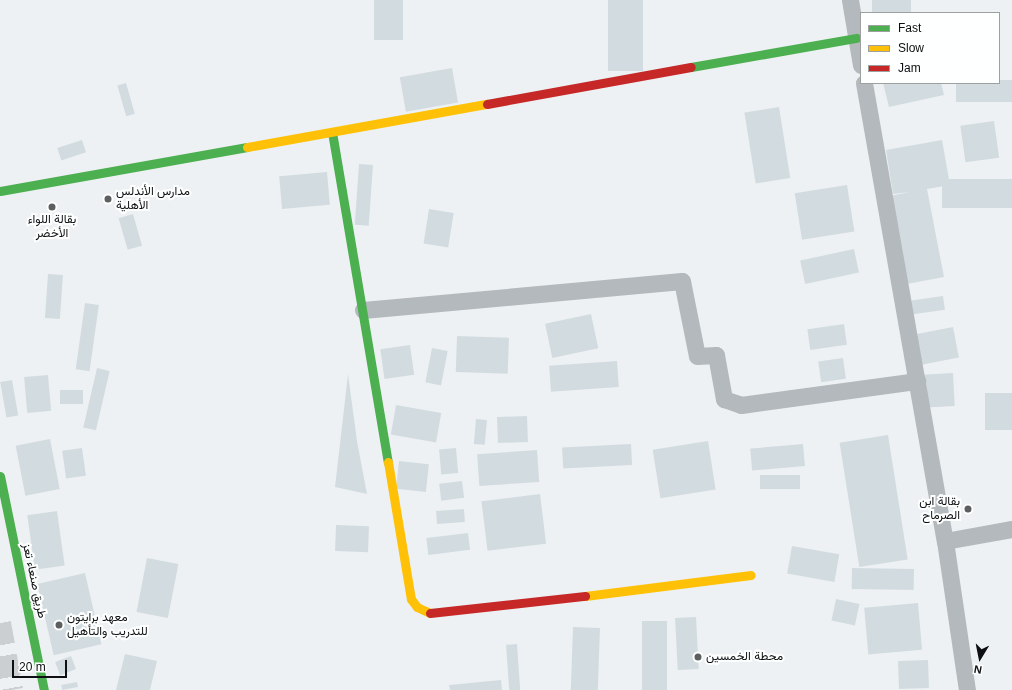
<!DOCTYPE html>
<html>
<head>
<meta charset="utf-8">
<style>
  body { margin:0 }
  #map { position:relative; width:1012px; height:690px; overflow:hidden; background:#eef1f3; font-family:Arial,Vazirmatn,sans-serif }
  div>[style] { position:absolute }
  .building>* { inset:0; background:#d2dce0; transform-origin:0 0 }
  .highway-tunnel>* { height:22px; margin-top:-11px; transform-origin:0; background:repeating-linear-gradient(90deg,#cccfd1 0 22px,transparent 0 33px) }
  .street>* { height:17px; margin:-8.5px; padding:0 8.5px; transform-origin:8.5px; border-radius:8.5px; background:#b3b9bc }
  .fast>* { height:9px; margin:-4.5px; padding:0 4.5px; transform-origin:4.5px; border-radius:4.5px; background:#4caf50 }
  .slow>* { height:9px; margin:-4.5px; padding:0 4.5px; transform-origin:4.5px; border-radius:4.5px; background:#ffc107 }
  .jam>* { height:9px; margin:-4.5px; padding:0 4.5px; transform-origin:4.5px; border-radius:4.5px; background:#c62828 }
  .dots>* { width:11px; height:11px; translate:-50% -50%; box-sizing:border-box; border:2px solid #feffff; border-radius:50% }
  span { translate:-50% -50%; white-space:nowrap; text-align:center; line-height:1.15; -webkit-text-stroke:4px #feffff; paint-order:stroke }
  .poi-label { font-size:12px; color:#0d0f10 }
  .left { translate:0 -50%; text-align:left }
  .right { translate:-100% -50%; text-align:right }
  .street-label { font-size:12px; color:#0d0f10 }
  .legend { position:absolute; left:860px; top:12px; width:140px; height:72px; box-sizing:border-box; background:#feffff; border:1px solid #9e9f9f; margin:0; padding:5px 7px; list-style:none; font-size:12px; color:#0d0f10 }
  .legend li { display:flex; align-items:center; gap:8px; height:20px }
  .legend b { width:20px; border:1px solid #9e9f9f }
  .north { position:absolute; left:960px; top:638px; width:40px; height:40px; -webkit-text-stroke:3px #feffff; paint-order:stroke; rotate:190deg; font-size:11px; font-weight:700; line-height:16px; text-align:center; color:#0d0f10 }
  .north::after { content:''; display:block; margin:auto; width:14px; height:18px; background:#0d0f10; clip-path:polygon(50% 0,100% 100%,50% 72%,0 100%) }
  .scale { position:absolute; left:12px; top:660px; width:55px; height:18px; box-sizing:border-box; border:2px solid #0d0f10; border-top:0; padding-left:5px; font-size:12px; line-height:14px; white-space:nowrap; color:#0d0f10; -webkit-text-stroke:3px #feffff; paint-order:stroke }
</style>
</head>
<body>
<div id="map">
  <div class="building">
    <i style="left:374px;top:0;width:29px;height:40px"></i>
    <i style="left:608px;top:0;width:35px;height:71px"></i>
    <i style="left:872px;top:0;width:39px;height:13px"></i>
    <i style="left:452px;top:68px;width:35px;height:53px;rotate:80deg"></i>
    <i style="left:1012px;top:80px;width:22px;height:56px;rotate:90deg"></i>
    <i style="left:126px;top:83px;width:32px;height:9px;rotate:74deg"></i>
    <i style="clip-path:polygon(883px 83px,941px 83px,944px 95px,889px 107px)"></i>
    <i style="left:779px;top:107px;width:72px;height:35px;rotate:81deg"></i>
    <i style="left:994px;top:121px;width:37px;height:34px;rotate:82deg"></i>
    <i style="left:82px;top:140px;width:13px;height:26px;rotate:72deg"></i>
    <i style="clip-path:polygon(942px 140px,950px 185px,927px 189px,944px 277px,907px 284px,890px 196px,910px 192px,893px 194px,886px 150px)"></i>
    <i style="left:359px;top:164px;width:14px;height:61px;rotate:4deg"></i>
    <i style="left:327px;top:172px;width:33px;height:48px;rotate:85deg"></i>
    <i style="left:1012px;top:179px;width:29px;height:70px;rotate:90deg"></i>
    <i style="left:847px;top:185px;width:47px;height:53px;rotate:81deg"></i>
    <i style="left:429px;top:209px;width:25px;height:35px;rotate:9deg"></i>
    <i style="left:133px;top:214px;width:33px;height:15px;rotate:74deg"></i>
    <i style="left:854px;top:249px;width:24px;height:55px;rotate:78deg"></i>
    <i style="left:48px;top:274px;width:15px;height:44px;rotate:4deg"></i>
    <i style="left:943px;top:296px;width:14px;height:32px;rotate:82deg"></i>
    <i style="left:85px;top:303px;width:14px;height:67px;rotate:8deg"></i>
    <i style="left:591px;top:314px;width:35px;height:47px;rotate:78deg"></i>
    <i style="left:844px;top:324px;width:21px;height:37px;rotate:82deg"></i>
    <i style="left:953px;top:327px;width:31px;height:38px;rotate:79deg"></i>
    <i style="left:457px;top:336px;width:52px;height:36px;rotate:2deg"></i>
    <i style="left:410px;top:345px;width:30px;height:30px;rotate:82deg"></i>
    <i style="left:432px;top:348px;width:16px;height:35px;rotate:11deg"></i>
    <i style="left:843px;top:358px;width:21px;height:25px;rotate:82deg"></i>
    <i style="left:617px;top:361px;width:26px;height:68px;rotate:86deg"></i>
    <i style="left:97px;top:368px;width:13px;height:61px;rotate:13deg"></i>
    <i style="left:953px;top:373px;width:33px;height:32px;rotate:87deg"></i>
    <i style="clip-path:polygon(348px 374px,357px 441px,367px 494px,335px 487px)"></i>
    <i style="left:48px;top:375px;width:36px;height:24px;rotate:85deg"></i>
    <i style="left:12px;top:380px;width:36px;height:12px;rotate:80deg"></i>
    <i style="left:60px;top:390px;width:23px;height:14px"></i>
    <i style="left:1012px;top:393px;width:37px;height:27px;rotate:90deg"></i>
    <i style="left:396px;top:405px;width:46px;height:30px;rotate:10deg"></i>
    <i style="left:527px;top:416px;width:26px;height:30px;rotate:88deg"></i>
    <i style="left:476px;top:419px;width:11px;height:25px;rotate:5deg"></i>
    <i style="left:888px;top:435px;width:126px;height:49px;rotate:81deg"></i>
    <i style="left:50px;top:439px;width:51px;height:35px;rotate:79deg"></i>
    <i style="left:708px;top:441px;width:49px;height:56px;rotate:81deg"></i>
    <i style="left:631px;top:444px;width:21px;height:69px;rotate:87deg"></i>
    <i style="left:803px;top:444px;width:22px;height:53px;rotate:85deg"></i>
    <i style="left:82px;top:448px;width:28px;height:20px;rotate:82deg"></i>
    <i style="left:456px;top:448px;width:25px;height:17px;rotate:85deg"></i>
    <i style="left:537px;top:450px;width:32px;height:60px;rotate:86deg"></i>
    <i style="left:399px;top:461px;width:30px;height:28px;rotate:6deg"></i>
    <i style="left:760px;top:475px;width:40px;height:14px"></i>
    <i style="left:462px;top:481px;width:17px;height:23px;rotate:83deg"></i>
    <i style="left:540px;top:494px;width:50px;height:59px;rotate:83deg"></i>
    <i style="left:464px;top:509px;width:13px;height:28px;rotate:86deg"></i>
    <i style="left:57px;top:511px;width:55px;height:30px;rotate:82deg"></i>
    <i style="left:336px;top:525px;width:33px;height:26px;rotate:2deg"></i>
    <i style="left:468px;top:533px;width:17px;height:42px;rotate:83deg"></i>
    <i style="left:792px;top:546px;width:48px;height:28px;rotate:10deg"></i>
    <i style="left:147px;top:558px;width:32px;height:55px;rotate:11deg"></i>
    <i style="left:852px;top:568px;width:62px;height:21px;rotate:1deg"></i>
    <i style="left:85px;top:573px;width:73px;height:49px;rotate:77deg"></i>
    <i style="left:836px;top:599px;width:24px;height:22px;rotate:12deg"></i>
    <i style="left:918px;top:603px;width:47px;height:54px;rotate:85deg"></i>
    <i style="left:696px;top:617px;width:52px;height:21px;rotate:87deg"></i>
    <i style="left:642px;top:621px;width:25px;height:69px"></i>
    <i style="left:573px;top:627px;width:27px;height:63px;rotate:2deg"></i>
    <i style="left:517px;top:644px;width:46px;height:11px;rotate:86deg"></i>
    <i style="clip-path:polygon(125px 654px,157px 661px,150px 690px,116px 690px)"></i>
    <i style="left:71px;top:656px;width:14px;height:17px;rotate:69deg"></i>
    <i style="left:928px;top:660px;width:28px;height:30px;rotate:88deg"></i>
    <i style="clip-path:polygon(501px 680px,502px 690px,450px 690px,449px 685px)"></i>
    <i style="left:77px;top:682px;width:5px;height:16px;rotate:79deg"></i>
  </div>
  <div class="highway-tunnel">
    <i style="left:0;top:623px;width:68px;rotate:79.8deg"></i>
  </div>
  <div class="street">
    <i style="left:850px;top:0;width:66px;rotate:80.4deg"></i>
    <i style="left:864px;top:83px;width:465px;rotate:80deg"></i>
    <i style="left:945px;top:541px;width:151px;rotate:81.6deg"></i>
    <i style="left:363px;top:310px;width:320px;rotate:-5.2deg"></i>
    <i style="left:682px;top:281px;width:76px;rotate:78.7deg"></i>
    <i style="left:697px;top:356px;width:19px;rotate:-3deg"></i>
    <i style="left:716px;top:355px;width:45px;rotate:79.7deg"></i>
    <i style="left:724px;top:399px;width:18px;rotate:19deg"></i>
    <i style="left:741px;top:405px;width:178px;rotate:-7.8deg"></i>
    <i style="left:945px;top:541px;width:68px;rotate:-10.2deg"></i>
  </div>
  <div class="fast">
    <i style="left:691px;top:67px;width:168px;rotate:-10deg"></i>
    <i style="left:332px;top:132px;width:335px;rotate:80.4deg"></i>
    <i style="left:0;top:191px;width:251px;rotate:-10.1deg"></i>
    <i style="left:0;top:476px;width:218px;rotate:78.4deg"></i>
  </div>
  <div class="slow">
    <i style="left:247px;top:147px;width:244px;rotate:-10.2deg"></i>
    <i style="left:388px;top:462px;width:139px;rotate:80.5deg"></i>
    <i style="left:411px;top:599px;width:10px;rotate:53deg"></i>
    <i style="left:417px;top:607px;width:14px;rotate:25deg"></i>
    <i style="left:585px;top:596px;width:167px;rotate:-7.2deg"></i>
  </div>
  <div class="jam">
    <i style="left:487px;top:104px;width:207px;rotate:-10.3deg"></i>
    <i style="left:430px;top:613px;width:156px;rotate:-6.3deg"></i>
  </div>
  <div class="dots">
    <i style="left:108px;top:199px;background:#5c5e5f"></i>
    <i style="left:52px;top:207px;background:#5c5e5f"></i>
    <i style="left:968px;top:509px;background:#5c5e5f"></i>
    <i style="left:59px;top:625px;background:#5c5e5f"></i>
    <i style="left:698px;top:657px;background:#5c5e5f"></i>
  </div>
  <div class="poi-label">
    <span class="left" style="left:116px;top:199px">مدارس الأندلس<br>الأهلية</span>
    <span style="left:52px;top:227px">بقالة اللواء<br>الأخضر</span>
    <span class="right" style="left:960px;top:509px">بقالة ابن<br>الصرماح</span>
    <span class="left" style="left:67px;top:625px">معهد برايتون<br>للتدريب والتأهيل</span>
    <span class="left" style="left:706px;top:657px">محطة الخمسين</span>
  </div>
  <div class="street-label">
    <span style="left:34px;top:581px;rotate:78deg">طريق صنعاء تعز</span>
  </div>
  <ul class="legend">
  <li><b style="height:5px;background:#4caf50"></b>Fast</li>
  <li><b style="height:5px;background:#ffc107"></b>Slow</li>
  <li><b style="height:5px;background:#c62828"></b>Jam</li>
  </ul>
  <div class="north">N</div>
  <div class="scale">20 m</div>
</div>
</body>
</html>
